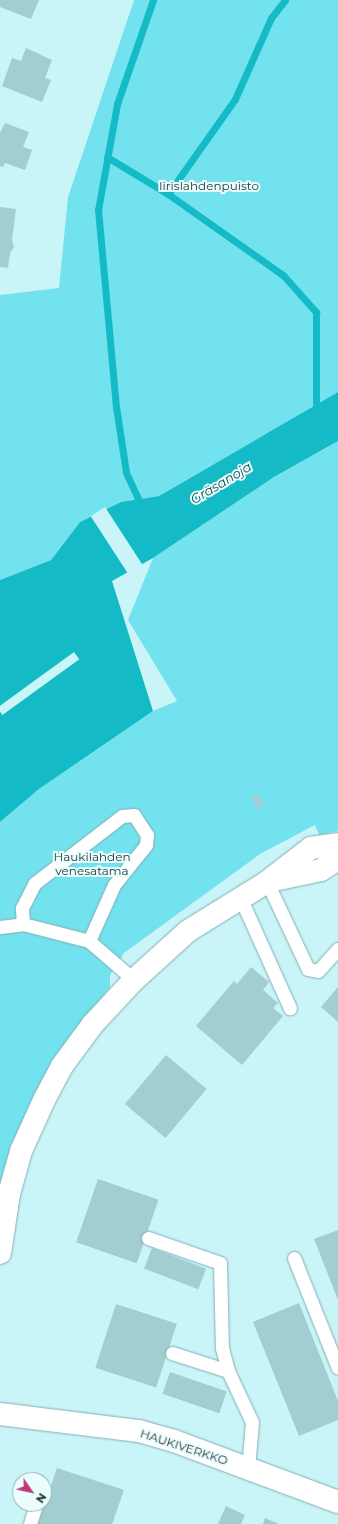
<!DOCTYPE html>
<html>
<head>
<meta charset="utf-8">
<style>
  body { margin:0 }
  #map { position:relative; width:338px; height:1524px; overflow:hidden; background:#c9f5f9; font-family:Montserrat,sans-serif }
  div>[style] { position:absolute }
  .green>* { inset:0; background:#72e3ee }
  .water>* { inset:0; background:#14bbc7 }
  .pier>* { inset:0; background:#c9f5f9; transform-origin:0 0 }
  .stream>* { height:7px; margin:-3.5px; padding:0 3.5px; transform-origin:3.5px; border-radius:3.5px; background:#14bbc7 }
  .building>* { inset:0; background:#a2cdd1; transform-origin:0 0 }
  .roads { filter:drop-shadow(0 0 1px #85afb3) drop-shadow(0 0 1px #85afb3) }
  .service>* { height:13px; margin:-6.5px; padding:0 6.5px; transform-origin:6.5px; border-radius:6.5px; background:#fff }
  .minor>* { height:22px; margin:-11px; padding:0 11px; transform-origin:11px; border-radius:11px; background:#fff }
  .tertiary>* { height:22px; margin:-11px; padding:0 11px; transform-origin:11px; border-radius:11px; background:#fff }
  span { translate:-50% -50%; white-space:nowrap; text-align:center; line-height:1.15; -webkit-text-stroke:4px #ecfdfe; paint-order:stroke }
  .park-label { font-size:12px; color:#1e3638 }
  .street-label { font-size:12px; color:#223335 }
  .water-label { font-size:13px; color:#104e53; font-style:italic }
  .north { position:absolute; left:12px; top:1472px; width:40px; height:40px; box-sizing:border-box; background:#ecfdfe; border:1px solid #9bacae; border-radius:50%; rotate:124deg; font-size:11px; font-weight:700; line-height:16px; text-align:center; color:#223335 }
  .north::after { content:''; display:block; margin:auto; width:14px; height:18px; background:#be397c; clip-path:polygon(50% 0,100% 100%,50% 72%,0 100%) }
</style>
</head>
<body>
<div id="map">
  <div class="green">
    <i style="clip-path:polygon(134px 0,338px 0,338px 392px,159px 496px,121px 502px,80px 522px,51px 560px,0 580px,0 295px,59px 288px,68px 197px)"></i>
    <i style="clip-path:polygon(338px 441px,338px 831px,319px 835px,315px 825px,260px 854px,124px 953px,110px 975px,110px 987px,68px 1042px,0 1204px,0 822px,39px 789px,153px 711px,177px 701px,128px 620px,153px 558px,274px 477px)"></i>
  </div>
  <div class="water">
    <i style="clip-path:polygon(338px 392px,338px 441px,274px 477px,153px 558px,112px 581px,153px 711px,39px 789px,0 822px,0 580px,51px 560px,80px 522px,121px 502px,159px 496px)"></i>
  </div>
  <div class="pier">
    <i style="left:105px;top:507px;width:70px;height:17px;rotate:57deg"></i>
    <i style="left:74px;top:652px;width:9px;height:95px;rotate:54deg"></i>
  </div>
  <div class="stream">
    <i style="left:107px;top:157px;width:71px;rotate:31.2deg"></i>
    <i style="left:168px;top:194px;width:116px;rotate:-54.8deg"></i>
    <i style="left:235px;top:99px;width:89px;rotate:-66deg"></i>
    <i style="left:271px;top:18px;width:23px;rotate:-52deg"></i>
    <i style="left:168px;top:194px;width:141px;rotate:35.2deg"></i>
    <i style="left:283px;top:275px;width:50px;rotate:48.3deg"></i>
    <i style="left:316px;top:312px;width:102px;rotate:90deg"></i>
    <i style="left:142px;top:507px;width:38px;rotate:-115deg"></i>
    <i style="left:126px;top:472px;width:66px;rotate:-98.7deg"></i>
    <i style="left:116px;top:407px;width:198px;rotate:-95.2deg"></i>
    <i style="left:98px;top:210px;width:108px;rotate:-79.8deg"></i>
    <i style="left:117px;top:104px;width:110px;rotate:-70.9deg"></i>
  </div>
  <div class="building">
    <i style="clip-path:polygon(0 0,39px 0,31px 19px,0 7px)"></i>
    <i style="clip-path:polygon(26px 48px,52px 60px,45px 78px,51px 80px,42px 102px,2px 86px,12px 58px,21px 61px)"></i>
    <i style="clip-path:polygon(5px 123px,29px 132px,23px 147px,32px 150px,25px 170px,5px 163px,3px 167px,0 166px,0 133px)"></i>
    <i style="clip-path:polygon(0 207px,16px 209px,12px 240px,14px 247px,10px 253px,8px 268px,0 267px)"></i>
    <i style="left:258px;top:794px;width:13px;height:8px;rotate:61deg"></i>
    <i style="clip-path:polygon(251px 967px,269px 982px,263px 990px,278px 1003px,273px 1008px,283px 1016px,242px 1065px,196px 1026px,234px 981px,237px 984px)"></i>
    <i style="clip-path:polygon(338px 987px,338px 1022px,321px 1007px)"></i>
    <i style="left:166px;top:1055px;width:53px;height:64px;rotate:40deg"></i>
    <i style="left:98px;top:1179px;width:64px;height:67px;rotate:19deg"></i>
    <i style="clip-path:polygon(338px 1230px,338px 1300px,314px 1239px)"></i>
    <i style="left:152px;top:1248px;width:58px;height:22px;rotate:21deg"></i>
    <i style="clip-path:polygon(299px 1303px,338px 1401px,338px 1420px,299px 1436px,253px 1322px)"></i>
    <i style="left:116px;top:1304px;width:64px;height:67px;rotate:18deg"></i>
    <i style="left:170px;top:1372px;width:60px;height:23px;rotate:19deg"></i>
    <i style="clip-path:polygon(57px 1468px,124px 1490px,112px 1524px,38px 1524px)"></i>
    <i style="clip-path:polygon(226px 1506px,245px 1515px,241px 1524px,218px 1524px)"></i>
    <i style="clip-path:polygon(265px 1518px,279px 1524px,263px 1524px)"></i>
  </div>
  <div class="roads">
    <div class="service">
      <i style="left:267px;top:882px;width:96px;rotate:64.8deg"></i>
      <i style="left:308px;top:969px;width:10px;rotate:11deg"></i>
      <i style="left:318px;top:971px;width:30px;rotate:-48deg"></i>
      <i style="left:240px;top:897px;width:122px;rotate:65.8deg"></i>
      <i style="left:23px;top:924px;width:16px;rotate:-94deg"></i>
      <i style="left:22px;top:908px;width:28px;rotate:-63deg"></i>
      <i style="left:35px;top:883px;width:110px;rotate:-37.6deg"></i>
      <i style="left:122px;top:816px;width:12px;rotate:-5deg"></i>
      <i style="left:134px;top:815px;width:24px;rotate:57deg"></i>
      <i style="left:147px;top:835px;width:10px;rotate:96deg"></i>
      <i style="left:146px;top:845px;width:51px;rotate:128.7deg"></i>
      <i style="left:114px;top:885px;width:61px;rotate:114.1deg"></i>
      <i style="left:0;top:927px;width:23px;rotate:-7deg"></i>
      <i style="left:23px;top:924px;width:68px;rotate:14.4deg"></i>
      <i style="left:89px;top:941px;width:60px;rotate:40.9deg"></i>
      <i style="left:148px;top:1238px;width:76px;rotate:19.1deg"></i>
      <i style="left:220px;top:1263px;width:85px;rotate:88.7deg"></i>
      <i style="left:222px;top:1348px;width:24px;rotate:75deg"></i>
      <i style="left:294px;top:1258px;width:118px;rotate:68.2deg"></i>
      <i style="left:172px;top:1353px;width:59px;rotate:17.8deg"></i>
      <i style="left:228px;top:1371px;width:56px;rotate:64.8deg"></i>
      <i style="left:252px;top:1422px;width:47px;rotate:94.9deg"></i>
      <i style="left:30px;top:1524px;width:21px;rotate:-73deg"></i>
    </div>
    <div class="minor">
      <i style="left:0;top:1414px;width:140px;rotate:7deg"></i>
      <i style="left:139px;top:1431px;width:36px;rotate:16deg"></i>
      <i style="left:174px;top:1441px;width:175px;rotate:20.4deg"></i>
    </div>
    <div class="tertiary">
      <i style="left:274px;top:880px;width:48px;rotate:-12deg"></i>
      <i style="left:321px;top:870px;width:20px;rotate:-33deg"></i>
      <i style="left:0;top:1253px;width:60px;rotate:-81.3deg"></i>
      <i style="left:9px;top:1194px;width:45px;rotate:-74.4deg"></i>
      <i style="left:21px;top:1151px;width:56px;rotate:-65.7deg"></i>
      <i style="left:44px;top:1100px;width:38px;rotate:-62deg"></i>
      <i style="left:62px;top:1066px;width:52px;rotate:-53.6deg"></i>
      <i style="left:93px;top:1024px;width:60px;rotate:-47deg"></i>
      <i style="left:134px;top:980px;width:73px;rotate:-42.2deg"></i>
      <i style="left:188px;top:931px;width:93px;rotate:-31.8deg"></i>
      <i style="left:267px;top:882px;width:56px;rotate:-37.7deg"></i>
      <i style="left:311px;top:848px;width:27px;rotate:-8deg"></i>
    </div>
  </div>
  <div class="park-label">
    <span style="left:209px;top:186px">Iirislahdenpuisto</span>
    <span style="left:92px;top:864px">Haukilahden<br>venesatama</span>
  </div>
  <div class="street-label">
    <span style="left:184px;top:1447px;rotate:18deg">HAUKIVERKKO</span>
  </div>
  <div class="water-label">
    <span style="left:221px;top:483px;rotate:-31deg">Gräsanoja</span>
  </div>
  <div class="north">N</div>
</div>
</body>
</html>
